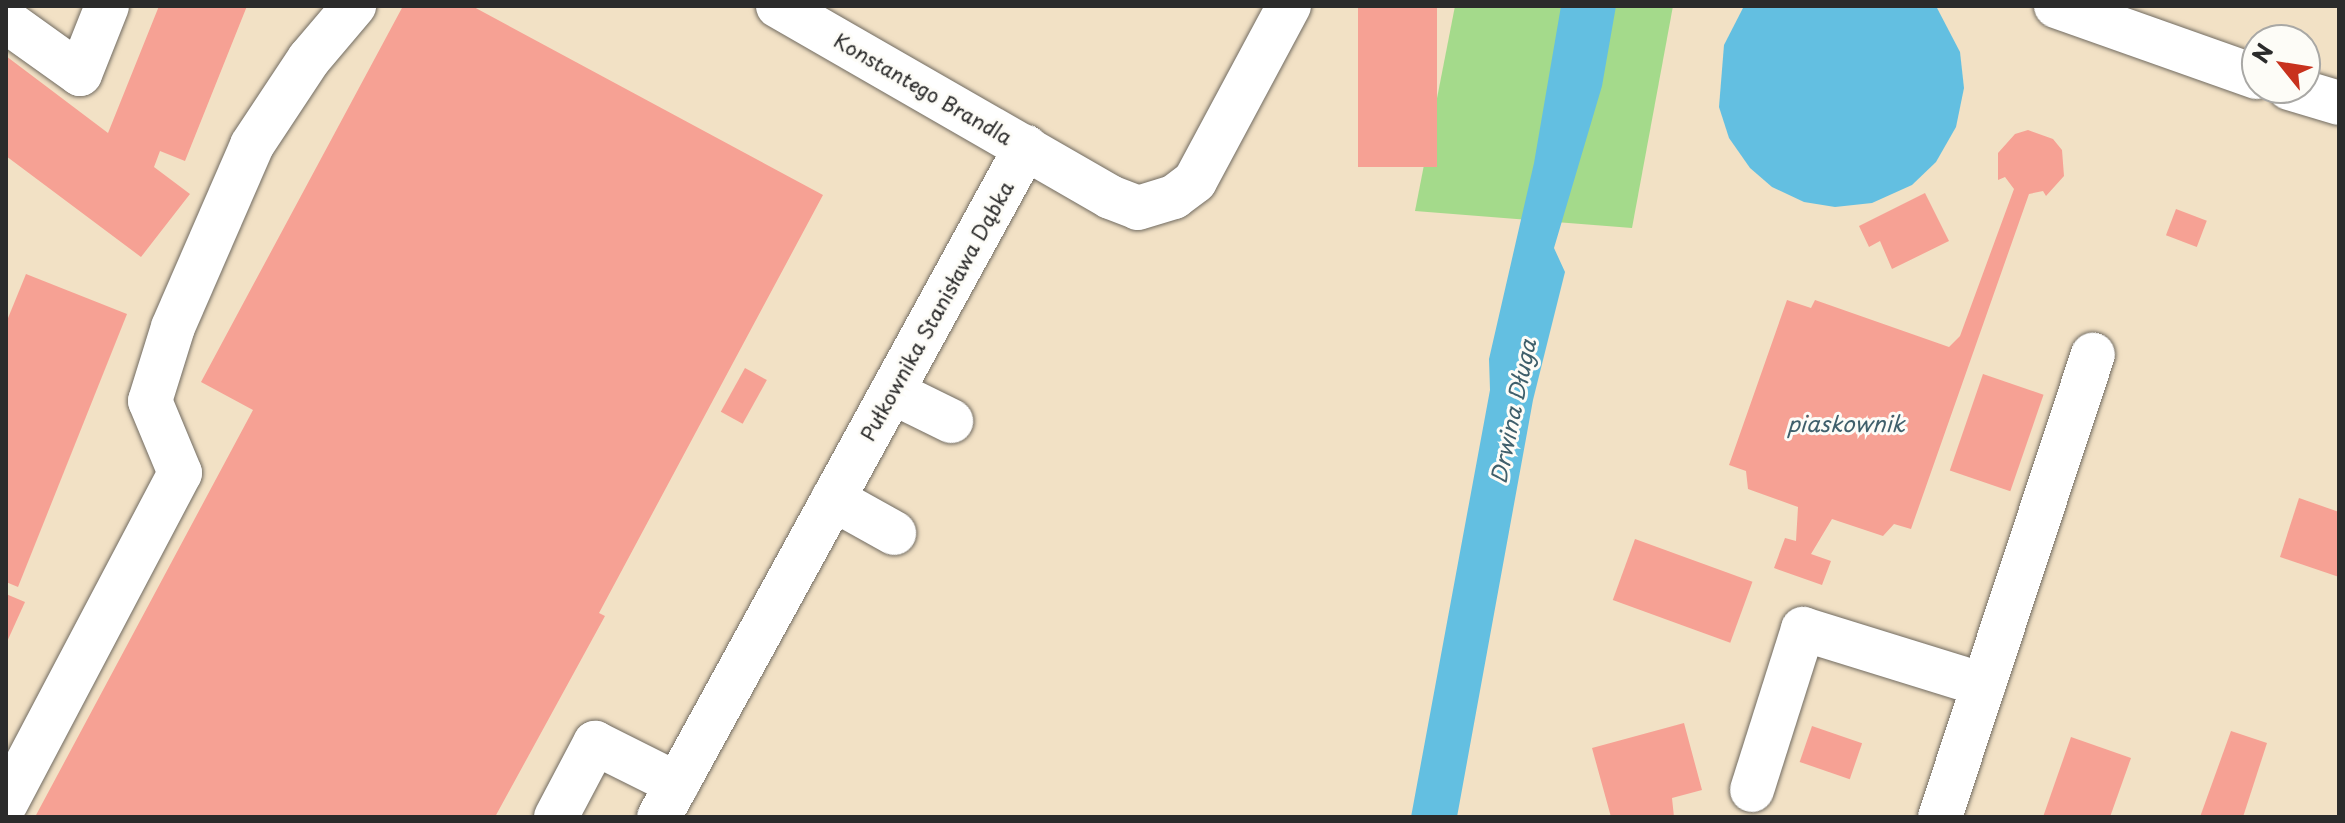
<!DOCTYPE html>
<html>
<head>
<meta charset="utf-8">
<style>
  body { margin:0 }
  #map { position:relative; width:2345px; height:823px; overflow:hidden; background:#f2e1c5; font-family:"Playpen Sans",sans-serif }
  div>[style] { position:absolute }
  .green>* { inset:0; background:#a4da8b }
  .water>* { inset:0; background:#63bfe1 }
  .building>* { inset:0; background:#f6a194; transform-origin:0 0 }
  .roads { filter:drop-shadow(0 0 2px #716b61) drop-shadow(0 0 2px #716b61) }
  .minor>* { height:44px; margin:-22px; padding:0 22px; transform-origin:22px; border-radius:22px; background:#fff }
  span { translate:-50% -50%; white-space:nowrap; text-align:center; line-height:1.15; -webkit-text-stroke:6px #fdfcf7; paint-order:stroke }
  .street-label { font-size:20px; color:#2b2b2b }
  .water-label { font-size:22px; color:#3f5f6b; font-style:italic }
  .frame { position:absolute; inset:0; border:8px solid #2b2b2b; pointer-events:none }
  .north { position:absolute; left:2241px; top:24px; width:80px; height:80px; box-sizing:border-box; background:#fdfcf7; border:2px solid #a9a8a5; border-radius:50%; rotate:300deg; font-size:22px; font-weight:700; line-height:32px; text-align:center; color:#2b2b2b }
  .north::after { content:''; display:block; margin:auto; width:28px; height:36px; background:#c8321e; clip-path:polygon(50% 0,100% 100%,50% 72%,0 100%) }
</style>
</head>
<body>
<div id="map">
  <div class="green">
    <i style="clip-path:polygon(1455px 6px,1673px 6px,1632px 228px,1415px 211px)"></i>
  </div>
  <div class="water">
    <i style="clip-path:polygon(1561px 6px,1616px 6px,1602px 86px,1554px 248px,1565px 272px,1533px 400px,1457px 817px,1411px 817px,1490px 390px,1489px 359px,1534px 163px)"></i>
    <i style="clip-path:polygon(1744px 6px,1936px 6px,1960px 52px,1964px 88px,1956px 127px,1936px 162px,1912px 185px,1872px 203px,1835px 207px,1804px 202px,1772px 187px,1750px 168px,1729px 138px,1719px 107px,1724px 45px)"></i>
  </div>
  <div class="building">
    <i style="clip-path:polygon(159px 6px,247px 6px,185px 161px,160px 151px,154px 167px,190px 194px,141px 257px,6px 156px,6px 56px,108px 133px)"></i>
    <i style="clip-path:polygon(403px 6px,472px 6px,823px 195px,599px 613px,605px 616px,495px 817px,35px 817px,253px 410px,201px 382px)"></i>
    <i style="left:1358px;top:6px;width:79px;height:161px"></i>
    <i style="clip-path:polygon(2028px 130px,2053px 139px,2062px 150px,2064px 176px,2046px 196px,2043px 191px,2029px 194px,1911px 529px,1894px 524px,1883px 536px,1832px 519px,1811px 554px,1831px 561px,1822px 585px,1774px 568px,1785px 538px,1796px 541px,1798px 507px,1748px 489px,1746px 471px,1729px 465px,1787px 300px,1811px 308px,1815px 300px,1949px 347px,1960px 336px,2014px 189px,2005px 177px,1998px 180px,1998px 153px,2015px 134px)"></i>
    <i style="clip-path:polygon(1925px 193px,1949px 241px,1892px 269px,1880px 241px,1869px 247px,1859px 226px)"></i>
    <i style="left:2176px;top:209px;width:33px;height:28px;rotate:21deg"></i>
    <i style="clip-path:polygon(26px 274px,127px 314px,18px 587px,6px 582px,6px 323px)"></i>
    <i style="left:745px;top:368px;width:25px;height:50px;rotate:29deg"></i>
    <i style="left:1983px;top:374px;width:64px;height:102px;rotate:19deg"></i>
    <i style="clip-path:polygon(2299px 498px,2339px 512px,2339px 577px,2280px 557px)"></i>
    <i style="left:1635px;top:539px;width:125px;height:65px;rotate:20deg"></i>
    <i style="clip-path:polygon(6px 594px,25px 602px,6px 644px)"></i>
    <i style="clip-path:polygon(1684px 723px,1702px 790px,1672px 798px,1674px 817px,1611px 817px,1592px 748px)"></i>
    <i style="left:1812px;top:726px;width:53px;height:38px;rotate:19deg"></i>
    <i style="clip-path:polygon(2231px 731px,2267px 743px,2243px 817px,2200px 817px)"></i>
    <i style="clip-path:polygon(2071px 737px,2131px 758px,2110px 817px,2043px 817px)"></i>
  </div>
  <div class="roads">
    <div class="minor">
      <i style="left:778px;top:6px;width:383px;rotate:29.9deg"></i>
      <i style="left:1110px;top:197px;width:30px;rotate:21deg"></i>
      <i style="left:1138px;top:208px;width:38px;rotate:-17deg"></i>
      <i style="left:1174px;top:197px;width:26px;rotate:-37deg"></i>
      <i style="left:1195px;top:181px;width:199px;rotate:-61.8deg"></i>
      <i style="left:2056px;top:6px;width:213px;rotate:19.5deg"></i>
      <i style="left:6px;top:21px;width:91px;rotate:35.6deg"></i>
      <i style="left:80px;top:74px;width:73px;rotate:-68.3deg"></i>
      <i style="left:2289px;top:88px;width:52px;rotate:16.7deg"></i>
      <i style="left:892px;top:392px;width:66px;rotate:26.2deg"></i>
      <i style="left:833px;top:499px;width:70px;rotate:29.1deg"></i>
      <i style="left:1752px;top:790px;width:169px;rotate:-72.4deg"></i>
      <i style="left:1803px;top:629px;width:189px;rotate:17.2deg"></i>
      <i style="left:6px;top:803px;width:373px;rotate:-62.2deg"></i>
      <i style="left:180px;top:473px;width:78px;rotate:-112.6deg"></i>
      <i style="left:150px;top:401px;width:77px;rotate:-72.7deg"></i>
      <i style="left:173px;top:327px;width:198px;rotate:-66.5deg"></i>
      <i style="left:252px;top:145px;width:103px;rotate:-56.5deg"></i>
      <i style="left:309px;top:59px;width:70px;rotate:-49.7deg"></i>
      <i style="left:556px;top:817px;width:84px;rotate:-62.2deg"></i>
      <i style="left:595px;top:743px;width:92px;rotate:26.6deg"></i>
      <i style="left:659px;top:817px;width:764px;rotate:-61.29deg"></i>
      <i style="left:1940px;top:817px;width:487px;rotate:-71.7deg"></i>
    </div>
  </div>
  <div class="street-label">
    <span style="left:923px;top:89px;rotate:30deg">Konstantego Brandla</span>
    <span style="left:937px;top:311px;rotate:-61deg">Pułkownika Stanisława Dąbka</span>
  </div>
  <div class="water-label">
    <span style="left:1512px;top:411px;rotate:-78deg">Drwina Długa</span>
    <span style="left:1846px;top:423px">piaskownik</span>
  </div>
  <div class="frame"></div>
  <div class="north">N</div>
</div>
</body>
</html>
